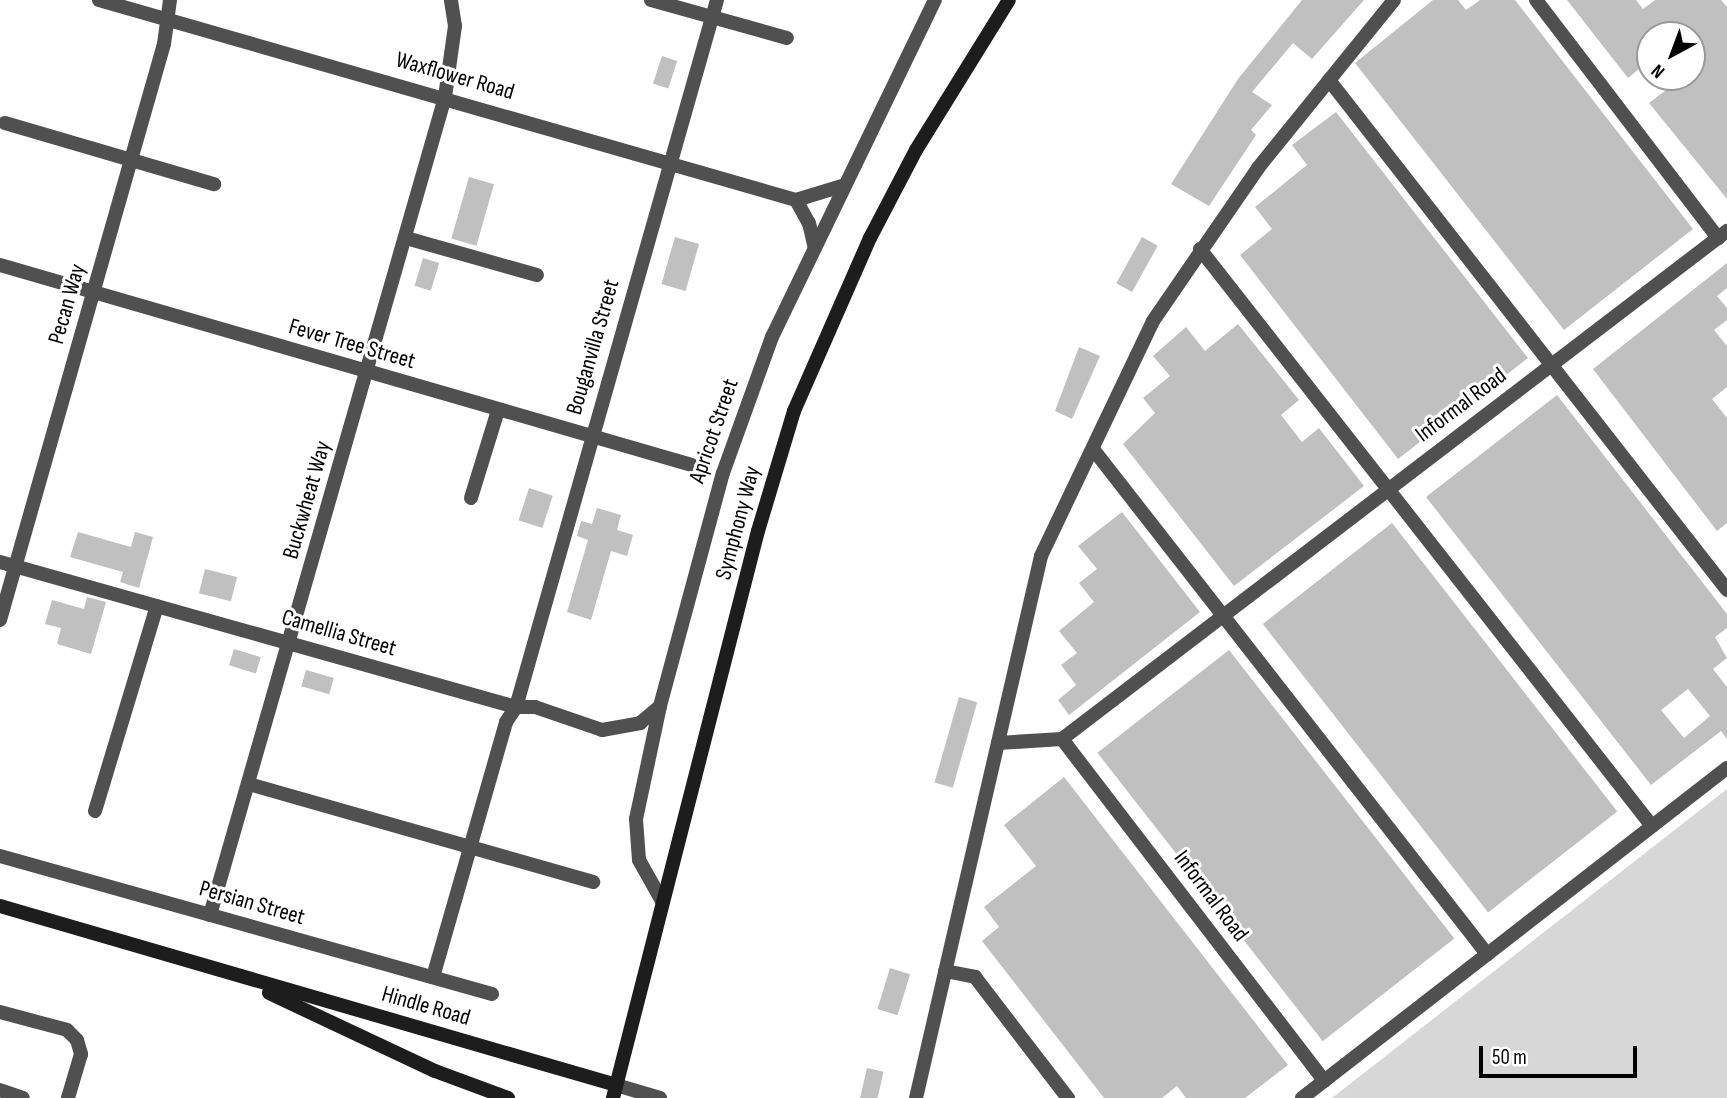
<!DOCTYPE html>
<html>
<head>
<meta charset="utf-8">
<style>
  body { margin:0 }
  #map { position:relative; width:1727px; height:1098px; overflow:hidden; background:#fff; font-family:"Sofia Sans Condensed",sans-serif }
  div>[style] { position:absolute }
  .green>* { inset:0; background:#d7d7d7 }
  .building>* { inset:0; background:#c0c0c0; transform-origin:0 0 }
  .minor>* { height:14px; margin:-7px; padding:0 7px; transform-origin:7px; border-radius:7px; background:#505050 }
  .secondary>* { height:14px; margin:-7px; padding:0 7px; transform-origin:7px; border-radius:7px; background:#1d1d1d }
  span { translate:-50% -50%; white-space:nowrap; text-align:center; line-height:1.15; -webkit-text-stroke:6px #fff; paint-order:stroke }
  .street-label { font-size:23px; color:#000 }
  .north { position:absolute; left:1636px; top:21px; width:70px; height:70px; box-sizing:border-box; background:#fff; border:2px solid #999; border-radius:50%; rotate:221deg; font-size:19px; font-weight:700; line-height:28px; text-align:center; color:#000 }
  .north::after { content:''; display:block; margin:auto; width:24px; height:32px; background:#000; clip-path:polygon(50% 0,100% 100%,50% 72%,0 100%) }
  .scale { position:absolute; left:1479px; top:1046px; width:158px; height:32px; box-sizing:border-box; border:4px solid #000; border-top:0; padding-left:9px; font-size:21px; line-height:24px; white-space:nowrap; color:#000; -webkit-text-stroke:5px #fff; paint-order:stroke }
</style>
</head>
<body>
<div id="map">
  <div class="green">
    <i style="clip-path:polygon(1727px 789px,1727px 1098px,1332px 1098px)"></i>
  </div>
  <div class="building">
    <i style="clip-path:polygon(1302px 0,1364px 0,1312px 59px,1293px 43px,1252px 92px,1272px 105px,1251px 130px,1256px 135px,1209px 206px,1171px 184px,1238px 79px)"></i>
    <i style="clip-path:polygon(1433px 0,1458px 0,1466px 10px,1480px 0,1515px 0,1693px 229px,1564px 330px,1355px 63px)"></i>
    <i style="clip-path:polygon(1567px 0,1636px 0,1643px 9px,1655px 0,1721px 0,1727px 7px,1727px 199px,1649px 103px,1666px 90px,1656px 77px,1692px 77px,1702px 64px,1692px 51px,1692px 35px,1650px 35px,1650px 60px,1628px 78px)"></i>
    <i style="left:662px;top:56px;width:16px;height:29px;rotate:18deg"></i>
    <i style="clip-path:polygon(1336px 112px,1528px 358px,1398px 459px,1240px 255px,1272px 229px,1255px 207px,1307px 165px,1292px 145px)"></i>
    <i style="left:469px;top:177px;width:26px;height:64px;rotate:16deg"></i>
    <i style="left:675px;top:237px;width:25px;height:49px;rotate:16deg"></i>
    <i style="left:1142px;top:237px;width:18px;height:53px;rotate:29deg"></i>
    <i style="left:423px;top:258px;width:17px;height:29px;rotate:17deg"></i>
    <i style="clip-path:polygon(1727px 263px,1727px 288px,1717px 296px,1727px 308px,1727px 320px,1714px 330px,1727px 346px,1727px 387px,1712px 399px,1727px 418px,1727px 523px,1717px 531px,1593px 369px)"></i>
    <i style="clip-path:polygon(1238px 324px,1299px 400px,1281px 415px,1302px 442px,1319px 428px,1364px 486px,1234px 586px,1123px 444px,1155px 413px,1143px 398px,1170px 376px,1153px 356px,1186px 327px,1205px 351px)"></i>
    <i style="clip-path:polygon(1079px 347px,1100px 356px,1072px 419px,1055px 411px)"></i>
    <i style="clip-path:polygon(evenodd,1557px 395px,1727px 614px,1727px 628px,1715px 637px,1727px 658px,1713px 669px,1727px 687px,1727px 739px,1721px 731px,1651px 785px,1426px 497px,1557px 395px,1688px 689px,1710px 716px,1684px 738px,1661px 710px,1688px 689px)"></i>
    <i style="left:529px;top:488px;width:25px;height:34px;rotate:18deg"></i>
    <i style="clip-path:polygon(597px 508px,621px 515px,617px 530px,633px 535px,627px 556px,611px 551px,591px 620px,567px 612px,588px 540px,577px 536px,581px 521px,592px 524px)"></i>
    <i style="clip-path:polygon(1122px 512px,1200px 612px,1069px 715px,1058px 700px,1076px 685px,1061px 665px,1077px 653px,1059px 631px,1094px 602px,1079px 583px,1097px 569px,1078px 546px)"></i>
    <i style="left:1392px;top:523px;width:366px;height:164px;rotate:52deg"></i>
    <i style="clip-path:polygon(78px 532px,131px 547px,135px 532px,153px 537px,139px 588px,120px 582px,123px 572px,70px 557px)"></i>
    <i style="left:205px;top:569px;width:33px;height:25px;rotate:14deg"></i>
    <i style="clip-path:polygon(87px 597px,106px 602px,91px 654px,57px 644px,61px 628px,45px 624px,52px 600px,84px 609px)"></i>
    <i style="left:234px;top:649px;width:28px;height:17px;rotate:17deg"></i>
    <i style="left:1229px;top:650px;width:366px;height:167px;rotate:52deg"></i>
    <i style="left:306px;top:670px;width:29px;height:17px;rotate:16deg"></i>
    <i style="left:959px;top:697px;width:19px;height:89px;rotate:16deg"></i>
    <i style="clip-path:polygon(1064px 777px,1288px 1065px,1245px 1098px,1186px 1098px,1177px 1086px,1162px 1098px,1104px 1098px,982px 941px,999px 927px,984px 907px,1036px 866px,1004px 825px)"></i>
    <i style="left:890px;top:968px;width:21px;height:43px;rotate:17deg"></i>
    <i style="left:867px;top:1068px;width:17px;height:31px;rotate:13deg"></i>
  </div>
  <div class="minor">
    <i style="left:99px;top:0;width:725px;rotate:16.01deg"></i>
    <i style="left:796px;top:200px;width:48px;rotate:-16.9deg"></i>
    <i style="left:651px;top:0;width:141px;rotate:15.6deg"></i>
    <i style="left:1536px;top:0;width:300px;rotate:52.6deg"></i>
    <i style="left:1329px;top:80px;width:647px;rotate:52.03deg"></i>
    <i style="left:5px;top:123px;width:218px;rotate:16.3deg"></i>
    <i style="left:796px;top:200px;width:26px;rotate:61deg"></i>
    <i style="left:809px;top:223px;width:23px;rotate:77deg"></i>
    <i style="left:406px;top:238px;width:136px;rotate:15.8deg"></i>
    <i style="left:1200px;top:249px;width:733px;rotate:51.93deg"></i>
    <i style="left:0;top:265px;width:720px;rotate:16.12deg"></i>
    <i style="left:1093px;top:449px;width:641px;rotate:52.04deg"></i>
    <i style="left:471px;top:498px;width:92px;rotate:-72.9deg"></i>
    <i style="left:0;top:562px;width:536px;rotate:15.7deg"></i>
    <i style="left:516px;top:707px;width:19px"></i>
    <i style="left:535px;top:707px;width:71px;rotate:18.9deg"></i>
    <i style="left:602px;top:730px;width:39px;rotate:-10deg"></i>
    <i style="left:640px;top:723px;width:26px;rotate:-40deg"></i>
    <i style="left:0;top:620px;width:599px;rotate:-74.11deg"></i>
    <i style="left:164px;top:44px;width:44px;rotate:-82.2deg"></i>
    <i style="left:1062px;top:739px;width:431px;rotate:52.5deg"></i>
    <i style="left:998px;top:743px;width:64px;rotate:-3.6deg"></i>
    <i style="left:1062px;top:739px;width:837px;rotate:-37.38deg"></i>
    <i style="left:249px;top:784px;width:358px;rotate:15.9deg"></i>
    <i style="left:95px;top:811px;width:214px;rotate:-73.2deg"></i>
    <i style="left:0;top:856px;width:511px;rotate:15.67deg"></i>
    <i style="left:662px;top:901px;width:47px;rotate:-119.3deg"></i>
    <i style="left:639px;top:860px;width:41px;rotate:-94.2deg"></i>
    <i style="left:636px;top:819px;width:116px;rotate:-78deg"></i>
    <i style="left:660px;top:706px;width:241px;rotate:-74.9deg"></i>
    <i style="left:723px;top:473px;width:145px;rotate:-70.2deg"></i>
    <i style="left:772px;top:337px;width:374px;rotate:-64.2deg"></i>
    <i style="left:210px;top:915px;width:851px;rotate:-73.97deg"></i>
    <i style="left:445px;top:97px;width:72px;rotate:-82deg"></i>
    <i style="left:455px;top:26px;width:26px;rotate:-99deg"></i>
    <i style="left:945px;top:971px;width:31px;rotate:11deg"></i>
    <i style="left:975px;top:977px;width:153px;rotate:52.5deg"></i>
    <i style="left:433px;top:977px;width:265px;rotate:-74deg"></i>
    <i style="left:506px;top:722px;width:18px;rotate:-56deg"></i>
    <i style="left:516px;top:707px;width:735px;rotate:-74.13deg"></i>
    <i style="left:0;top:1012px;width:69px;rotate:15deg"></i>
    <i style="left:67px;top:1030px;width:14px;rotate:45deg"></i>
    <i style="left:77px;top:1040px;width:15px;rotate:74deg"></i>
    <i style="left:81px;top:1054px;width:46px;rotate:106.5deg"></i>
    <i style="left:616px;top:1085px;width:46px;rotate:16.5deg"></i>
    <i style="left:0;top:1090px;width:24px;rotate:19deg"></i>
    <i style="left:916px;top:1098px;width:556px;rotate:-77.01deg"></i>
    <i style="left:1041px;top:556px;width:260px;rotate:-64.5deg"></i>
    <i style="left:1153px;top:321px;width:186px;rotate:-55.5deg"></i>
    <i style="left:1258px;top:168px;width:216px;rotate:-51deg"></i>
    <i style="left:1302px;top:1098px;width:538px;rotate:-37.83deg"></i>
  </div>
  <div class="secondary">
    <i style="left:0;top:906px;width:641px;rotate:16.2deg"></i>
    <i style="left:269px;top:993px;width:183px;rotate:25.2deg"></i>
    <i style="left:435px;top:1071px;width:78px;rotate:20.3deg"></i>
    <i style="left:613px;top:1098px;width:585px;rotate:-75.66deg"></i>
    <i style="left:758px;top:531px;width:125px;rotate:-73.3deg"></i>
    <i style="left:794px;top:411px;width:189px;rotate:-66.3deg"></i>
    <i style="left:870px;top:238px;width:99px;rotate:-62.4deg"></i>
    <i style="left:916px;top:150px;width:176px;rotate:-58.2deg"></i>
  </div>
  <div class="street-label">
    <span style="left:455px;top:76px;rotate:16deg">Waxflower Road</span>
    <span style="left:67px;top:304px;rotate:-74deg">Pecan Way</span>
    <span style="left:352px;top:344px;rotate:16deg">Fever Tree Street</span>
    <span style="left:593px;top:347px;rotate:-74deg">Bouganvilla Street</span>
    <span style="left:1461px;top:405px;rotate:-37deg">Informal Road</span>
    <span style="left:714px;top:431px;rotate:-71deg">Apricot Street</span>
    <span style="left:307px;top:500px;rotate:-74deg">Buckwheat Way</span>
    <span style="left:738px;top:523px;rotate:-75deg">Symphony Way</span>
    <span style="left:339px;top:633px;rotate:16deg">Camellia Street</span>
    <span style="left:1211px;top:896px;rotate:53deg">Informal Road</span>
    <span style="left:252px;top:903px;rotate:16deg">Persian Street</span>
    <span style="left:426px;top:1006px;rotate:16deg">Hindle Road</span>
  </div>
  <div class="north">N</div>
  <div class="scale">50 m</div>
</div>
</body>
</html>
